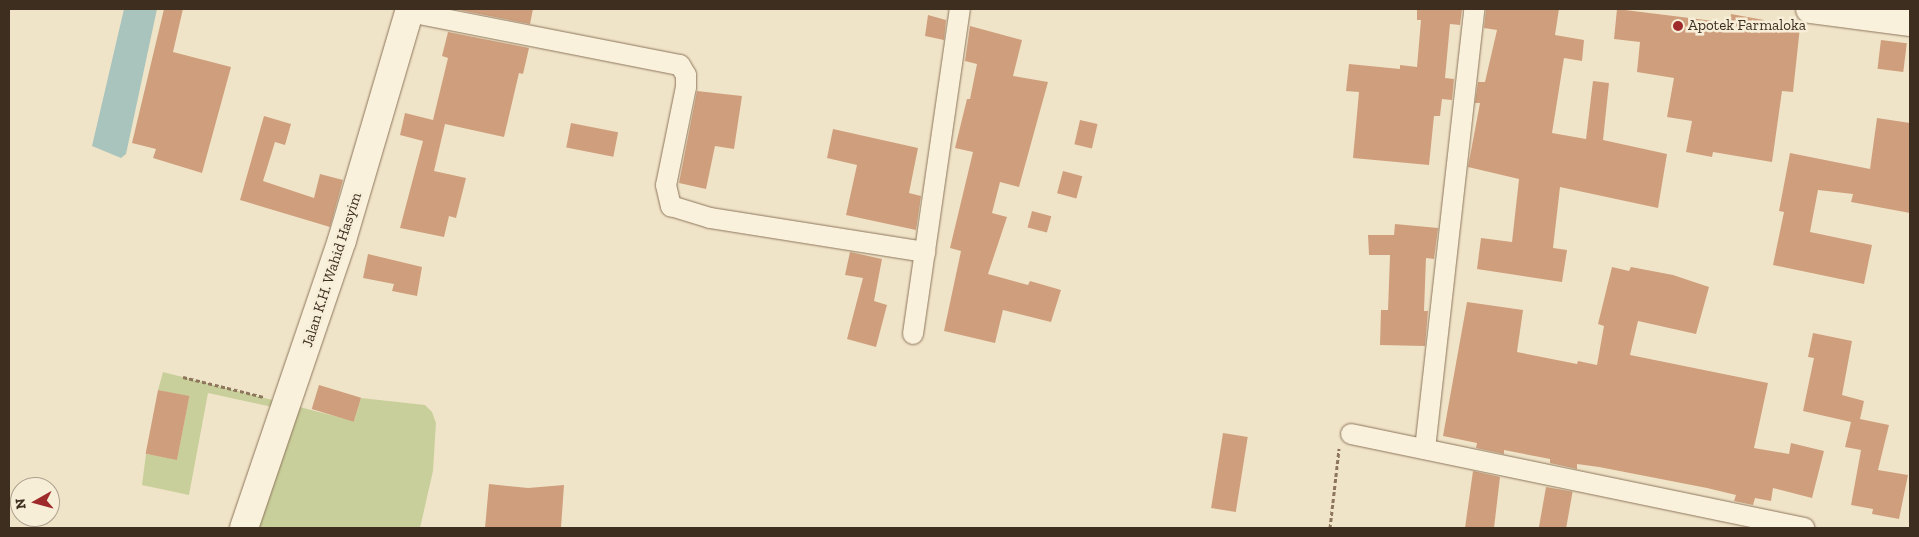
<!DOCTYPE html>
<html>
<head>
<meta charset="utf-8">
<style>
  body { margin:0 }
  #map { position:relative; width:1919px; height:537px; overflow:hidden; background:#f0e4c8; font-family:"Zilla Slab",serif }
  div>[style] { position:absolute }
  .green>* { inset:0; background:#c9cf9b }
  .water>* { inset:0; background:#a9c4bc }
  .building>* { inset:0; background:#cf9f7d; transform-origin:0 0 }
  .path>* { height:3px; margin-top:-1.5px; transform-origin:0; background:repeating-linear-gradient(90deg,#8d765c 0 4px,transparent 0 6.5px) }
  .roads { filter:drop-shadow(0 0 1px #8d765c) drop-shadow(0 0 1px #8d765c) }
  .street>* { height:20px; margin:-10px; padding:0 10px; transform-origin:10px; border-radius:10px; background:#faf1dc }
  .secondary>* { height:28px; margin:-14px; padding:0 14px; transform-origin:14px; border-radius:14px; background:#faf1dc }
  .dots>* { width:14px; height:14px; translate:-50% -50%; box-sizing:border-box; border:2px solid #f7eed8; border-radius:50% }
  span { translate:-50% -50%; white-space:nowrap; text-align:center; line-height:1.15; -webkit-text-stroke:5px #f7eed8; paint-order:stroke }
  .poi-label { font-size:15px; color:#3d2e20 }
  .left { translate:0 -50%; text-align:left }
  .street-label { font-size:15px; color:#3d2e20 }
  .frame { position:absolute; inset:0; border:10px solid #3d2e20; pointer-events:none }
  .north { position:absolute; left:10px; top:477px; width:50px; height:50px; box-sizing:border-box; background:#f7eed8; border:1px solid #ada18e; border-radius:50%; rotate:263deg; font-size:14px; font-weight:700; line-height:20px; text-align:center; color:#3d2e20 }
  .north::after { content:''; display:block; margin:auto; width:18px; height:22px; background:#9e2a2b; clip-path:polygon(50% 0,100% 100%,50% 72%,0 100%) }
</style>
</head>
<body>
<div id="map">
  <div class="green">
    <i style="clip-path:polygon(163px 372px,354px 421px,361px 398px,425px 405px,432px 412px,436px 423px,433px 471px,420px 528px,244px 528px,286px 410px,208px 393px,189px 495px,142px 485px,146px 454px,177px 459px,189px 397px,158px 390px)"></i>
  </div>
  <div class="water">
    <i style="clip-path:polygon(124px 9px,157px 9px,126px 154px,121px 158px,92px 146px)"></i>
  </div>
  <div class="building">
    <i style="clip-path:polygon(164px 9px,183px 9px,173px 52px,231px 67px,202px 173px,153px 158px,156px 149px,132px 143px)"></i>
    <i style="clip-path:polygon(454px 9px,533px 9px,530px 24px)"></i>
    <i style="clip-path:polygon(1417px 9px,1462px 9px,1460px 25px,1450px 24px,1445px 78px,1454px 79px,1452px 100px,1442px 99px,1440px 116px,1434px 116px,1429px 165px,1353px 158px,1359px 92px,1346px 91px,1349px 64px,1400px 69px,1400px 65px,1417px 67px,1421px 20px,1417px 20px)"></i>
    <i style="clip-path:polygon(1486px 9px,1559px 9px,1555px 35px,1584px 40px,1582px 61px,1564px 58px,1552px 133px,1586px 139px,1593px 81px,1609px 83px,1603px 140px,1667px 154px,1658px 208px,1560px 187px,1553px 248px,1567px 250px,1562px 282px,1477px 269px,1481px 238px,1512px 242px,1519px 179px,1468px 167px,1480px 103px,1475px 103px,1478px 82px,1485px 82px,1497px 30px,1484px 28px)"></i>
    <i style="clip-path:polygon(1617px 9px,1730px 23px,1731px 14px,1764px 20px,1764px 23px,1800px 27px,1793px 92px,1782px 91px,1772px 162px,1713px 152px,1712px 157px,1686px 152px,1692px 121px,1667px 117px,1674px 78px,1637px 72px,1640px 42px,1614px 39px)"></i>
    <i style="clip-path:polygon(928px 15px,946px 20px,944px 40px,925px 36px)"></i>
    <i style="clip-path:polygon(970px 26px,1022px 40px,1013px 76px,1048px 82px,1019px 187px,1000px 182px,992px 213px,1007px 217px,988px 274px,1028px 285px,1030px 281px,1061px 290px,1051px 322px,1003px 310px,995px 343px,944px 331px,961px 251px,950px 248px,973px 152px,955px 148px,967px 99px,970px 99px,977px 64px,965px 61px)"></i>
    <i style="clip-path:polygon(448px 32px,529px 48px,523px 74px,519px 73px,504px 137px,445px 124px,434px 171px,466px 178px,456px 218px,449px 216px,444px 237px,400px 228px,423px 141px,400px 135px,405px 113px,433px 120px,448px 58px,442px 56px)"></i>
    <i style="left:1881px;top:40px;width:26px;height:29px;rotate:7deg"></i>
    <i style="clip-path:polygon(697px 91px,742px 96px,734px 149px,715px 146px,706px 189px,679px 183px)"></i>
    <i style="clip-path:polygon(264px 116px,291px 124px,285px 145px,275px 142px,263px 181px,314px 198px,320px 174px,343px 180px,330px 227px,240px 200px)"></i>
    <i style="clip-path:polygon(1877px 118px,1910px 123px,1910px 213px,1851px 202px,1853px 194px,1818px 190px,1810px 232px,1872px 245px,1864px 284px,1773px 265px,1784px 212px,1779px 211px,1790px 153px,1870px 169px)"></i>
    <i style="left:1080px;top:120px;width:18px;height:25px;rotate:13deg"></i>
    <i style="left:571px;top:123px;width:48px;height:25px;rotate:11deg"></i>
    <i style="clip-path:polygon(833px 129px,918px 148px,909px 193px,921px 196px,916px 230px,846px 215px,857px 165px,827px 158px)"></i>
    <i style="left:1063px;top:171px;width:20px;height:23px;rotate:15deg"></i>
    <i style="left:1032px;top:211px;width:20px;height:17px;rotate:15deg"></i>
    <i style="clip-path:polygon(1395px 224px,1438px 228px,1434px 259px,1426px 258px,1424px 311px,1428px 311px,1425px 346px,1380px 345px,1381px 310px,1388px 310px,1390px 255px,1369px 255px,1368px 235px,1394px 235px)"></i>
    <i style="clip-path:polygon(850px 252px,882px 259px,874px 301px,887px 305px,876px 347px,847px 339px,863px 278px,845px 275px)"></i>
    <i style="clip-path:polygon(368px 254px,422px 267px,417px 296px,392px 291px,394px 284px,363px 278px)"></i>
    <i style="clip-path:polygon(1612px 267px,1629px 271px,1631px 267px,1673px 275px,1709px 287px,1696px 334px,1638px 321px,1630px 355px,1768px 383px,1754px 448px,1789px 454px,1791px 443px,1824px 451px,1812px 498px,1773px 488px,1771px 501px,1755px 498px,1753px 505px,1734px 501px,1736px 495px,1707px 488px,1599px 467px,1577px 464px,1577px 469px,1550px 463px,1550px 459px,1504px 450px,1504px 454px,1476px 448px,1477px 443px,1443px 436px,1467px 302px,1523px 310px,1517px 352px,1577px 364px,1578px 361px,1597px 365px,1604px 326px,1598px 324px)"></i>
    <i style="clip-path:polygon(1813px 333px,1852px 341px,1842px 395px,1864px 401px,1860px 419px,1889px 425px,1878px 470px,1908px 475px,1899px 519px,1872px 514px,1873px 509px,1851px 505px,1861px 450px,1845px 447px,1851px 422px,1803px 411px,1814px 358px,1808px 357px)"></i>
    <i style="left:319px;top:385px;width:44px;height:25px;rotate:17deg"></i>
    <i style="left:158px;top:390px;width:32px;height:65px;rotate:11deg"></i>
    <i style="left:1223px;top:433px;width:25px;height:76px;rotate:9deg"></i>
    <i style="clip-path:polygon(1473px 471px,1500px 477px,1494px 528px,1465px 528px)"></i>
    <i style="clip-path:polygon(489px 484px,528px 488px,564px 485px,561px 528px,485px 528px)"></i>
    <i style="left:1546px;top:487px;width:27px;height:41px;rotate:10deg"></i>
  </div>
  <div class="path">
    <i style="left:183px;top:377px;width:83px;rotate:13.9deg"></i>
    <i style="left:1330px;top:528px;width:80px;rotate:-83.5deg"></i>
  </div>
  <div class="roads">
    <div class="street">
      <i style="left:409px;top:12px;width:276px;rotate:11.1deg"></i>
      <i style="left:680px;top:65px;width:12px;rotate:59deg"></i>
      <i style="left:686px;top:75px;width:12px;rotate:90deg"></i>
      <i style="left:686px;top:87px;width:100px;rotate:101.5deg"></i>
      <i style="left:666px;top:185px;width:22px;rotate:77deg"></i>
      <i style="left:671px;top:206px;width:41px;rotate:17.1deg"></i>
      <i style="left:710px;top:218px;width:218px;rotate:9deg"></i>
      <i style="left:913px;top:334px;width:328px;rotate:-81.8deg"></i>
      <i style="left:1351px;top:434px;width:463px;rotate:11.7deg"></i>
      <i style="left:1425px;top:449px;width:443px;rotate:-83.6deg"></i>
    </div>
    <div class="secondary">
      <i style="left:1810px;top:9px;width:101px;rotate:7.4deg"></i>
      <i style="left:244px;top:528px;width:304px;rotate:-71.2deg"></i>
      <i style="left:342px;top:240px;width:241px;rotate:-73.6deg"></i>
    </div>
  </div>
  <div class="dots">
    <i style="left:1678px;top:26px;background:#9e2a2b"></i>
  </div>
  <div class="poi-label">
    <span class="left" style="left:1688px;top:26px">Apotek Farmaloka</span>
  </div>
  <div class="street-label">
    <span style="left:332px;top:270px;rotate:-72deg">Jalan K.H. Wahid Hasyim</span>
  </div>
  <div class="frame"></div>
  <div class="north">N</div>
</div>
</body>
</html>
